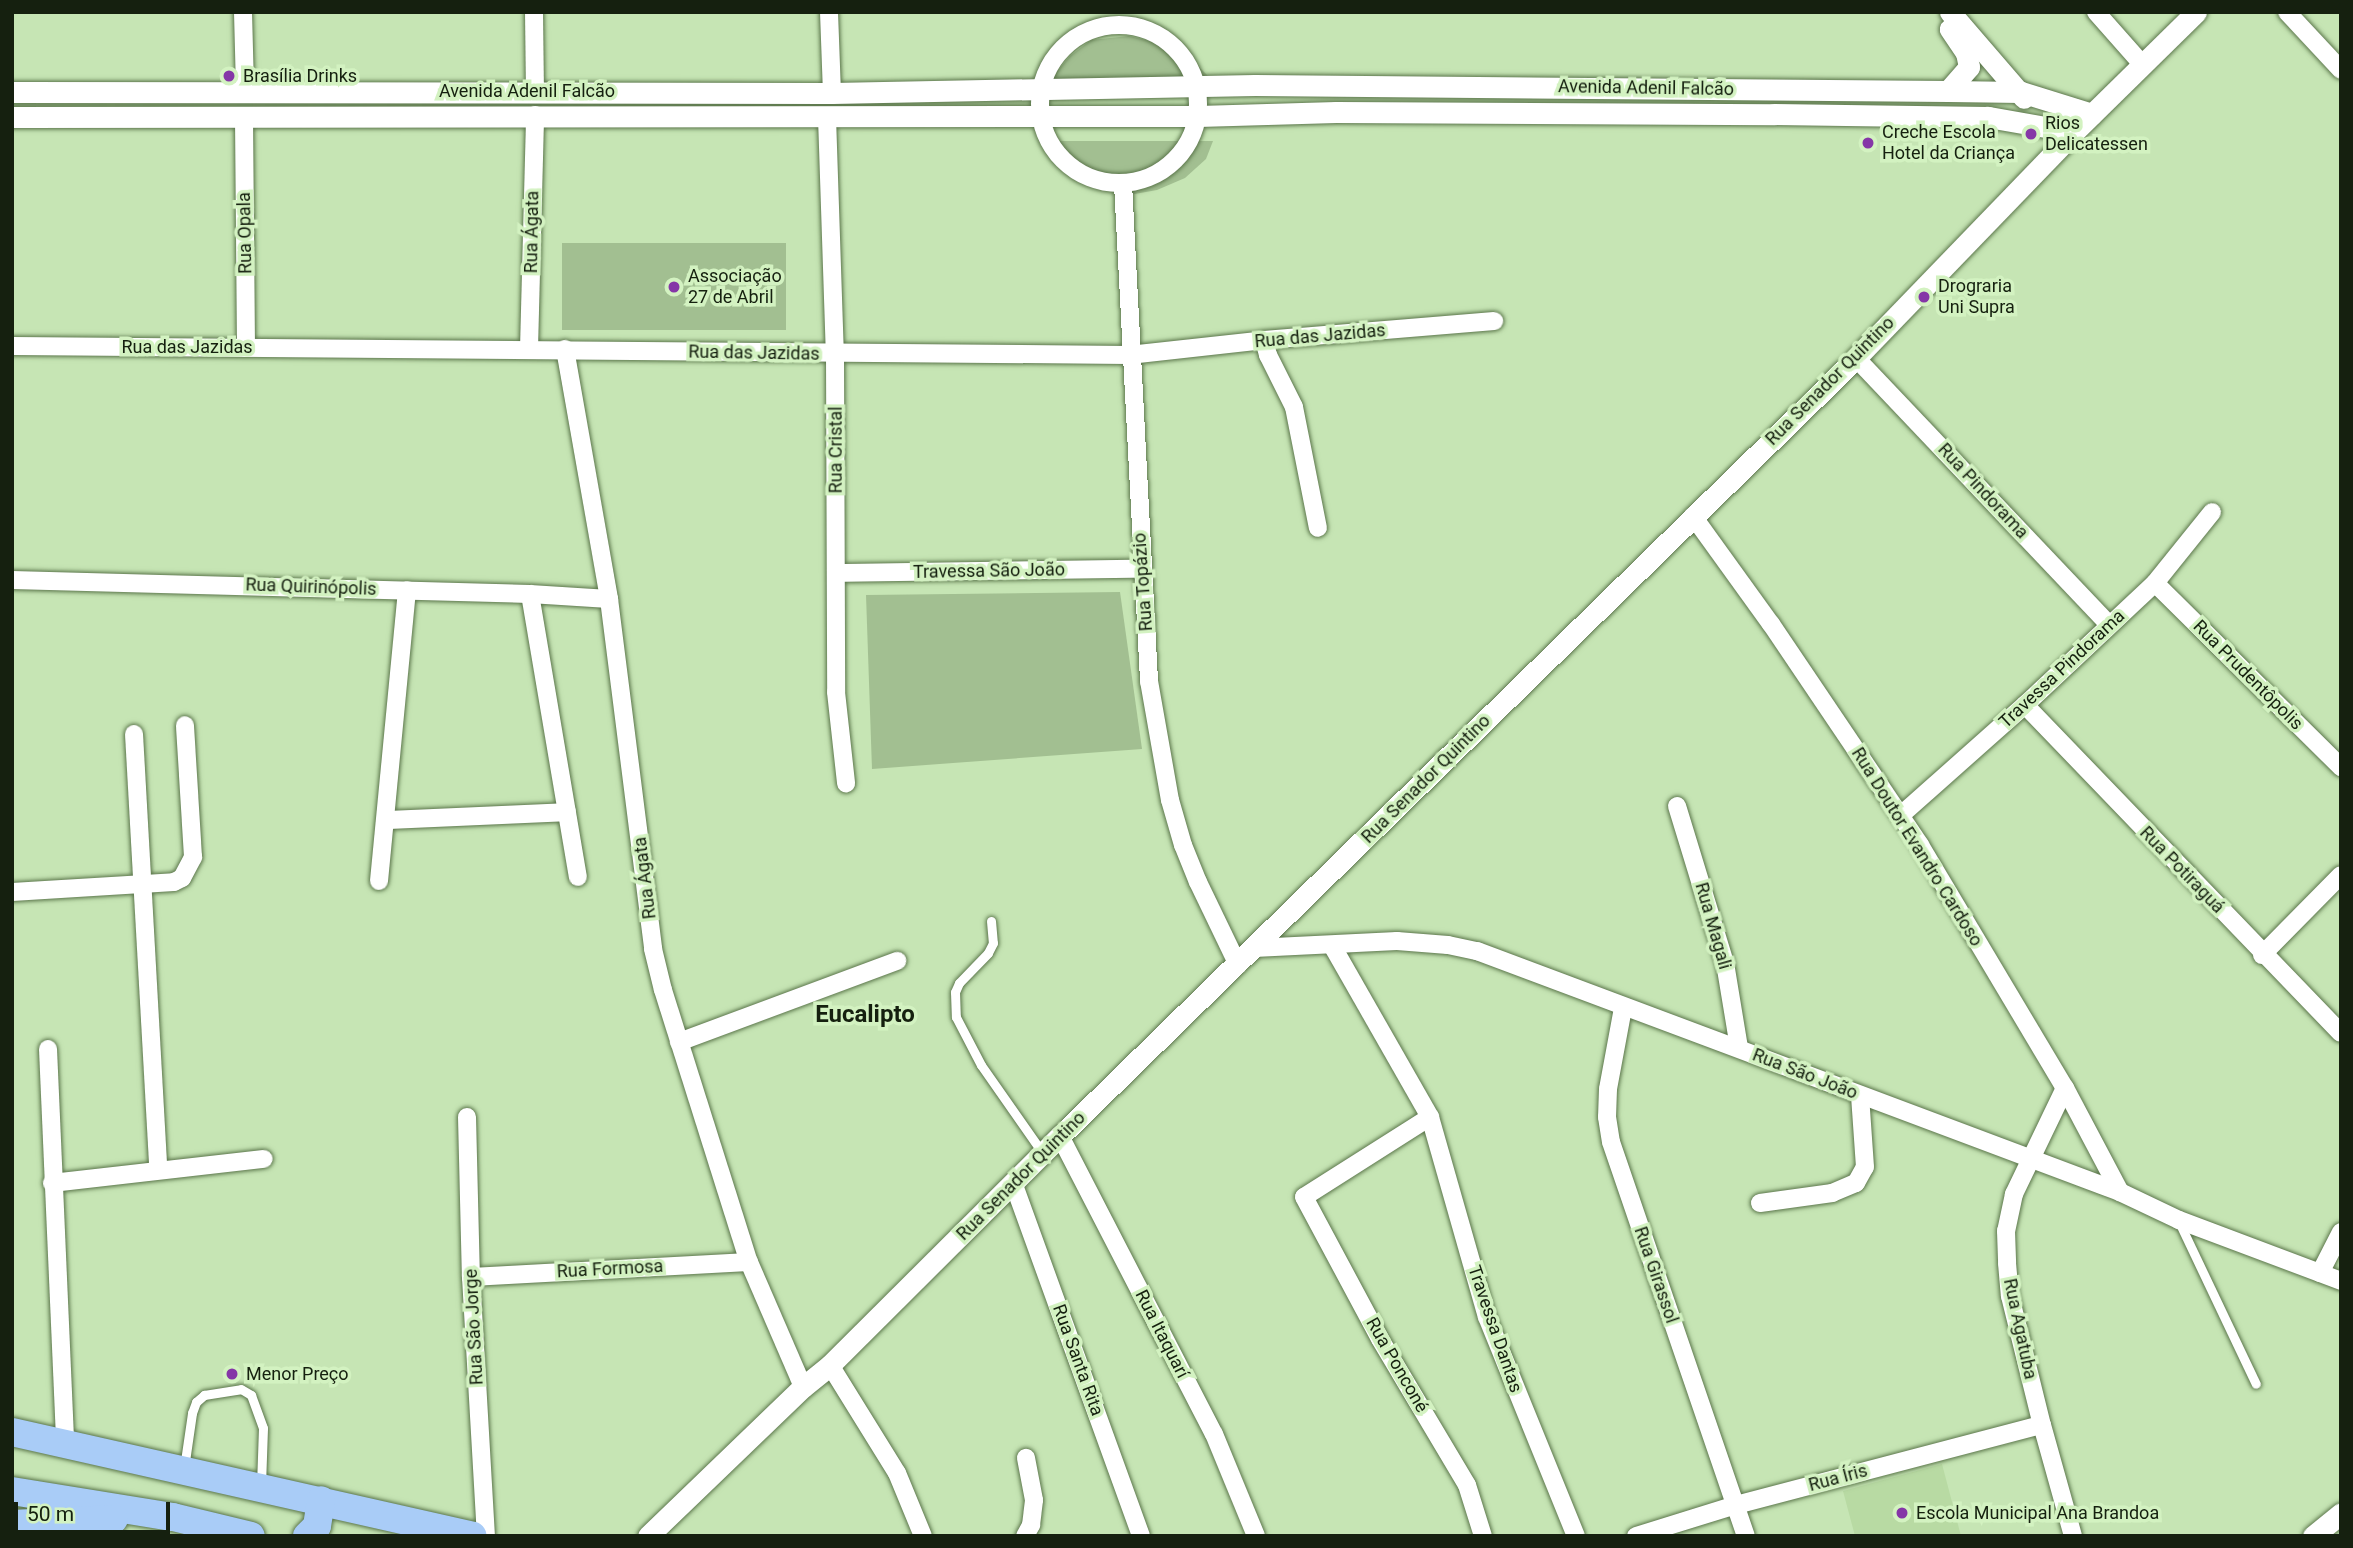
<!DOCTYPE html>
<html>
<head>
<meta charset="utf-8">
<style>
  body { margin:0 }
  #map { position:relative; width:2353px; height:1548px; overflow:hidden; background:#c6e5b4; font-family:Roboto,sans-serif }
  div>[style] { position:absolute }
  .built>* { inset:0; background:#b8daa3 }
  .green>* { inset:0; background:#a2bf91; transform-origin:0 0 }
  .roads { filter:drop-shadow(0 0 2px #5b764b) drop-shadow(0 0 2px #5b764b) }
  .service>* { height:9px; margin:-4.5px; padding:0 4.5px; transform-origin:4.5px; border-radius:4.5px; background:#fff }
  .minor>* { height:18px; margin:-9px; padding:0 9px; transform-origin:9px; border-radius:9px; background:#fff }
  .minor>.ring { margin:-9px; padding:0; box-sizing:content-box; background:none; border:18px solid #fff; border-radius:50% }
  .tertiary>* { height:21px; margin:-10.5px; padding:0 10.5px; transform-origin:10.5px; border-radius:10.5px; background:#fff }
  .primary>* { height:28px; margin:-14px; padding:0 14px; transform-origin:14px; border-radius:14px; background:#a9ccf7 }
  .dots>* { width:19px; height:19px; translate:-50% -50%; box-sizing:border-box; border:4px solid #d3f2c1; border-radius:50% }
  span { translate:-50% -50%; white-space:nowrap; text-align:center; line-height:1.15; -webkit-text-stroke:7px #d3f2c1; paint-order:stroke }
  .poi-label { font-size:18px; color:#15200f }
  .left { translate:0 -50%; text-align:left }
  .street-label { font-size:18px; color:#15200f }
  .district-label { font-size:24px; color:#15200f; font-weight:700 }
  .frame { position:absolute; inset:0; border:14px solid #15200f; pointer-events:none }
  .scale { position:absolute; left:14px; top:1502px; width:156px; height:32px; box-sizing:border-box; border:4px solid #15200f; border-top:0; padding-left:9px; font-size:21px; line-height:24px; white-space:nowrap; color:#15200f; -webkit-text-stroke:5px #d3f2c1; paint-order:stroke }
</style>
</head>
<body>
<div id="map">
  <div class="built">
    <i style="clip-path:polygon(1942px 1464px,1961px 1536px,1855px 1536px,1843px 1491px)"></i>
  </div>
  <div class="green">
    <i style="clip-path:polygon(1129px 36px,1162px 44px,1188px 56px,1211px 79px,1050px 80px,1070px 56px,1091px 40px)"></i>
    <i style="clip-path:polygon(1056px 141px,1213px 141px,1206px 159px,1185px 178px,1157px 190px,1129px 195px,1092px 177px)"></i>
    <i style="left:562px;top:243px;width:224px;height:87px"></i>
    <i style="clip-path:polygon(1120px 592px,1142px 749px,872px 769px,866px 595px)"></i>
  </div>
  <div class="roads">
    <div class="service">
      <i style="left:991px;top:921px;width:22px;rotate:85deg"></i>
      <i style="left:993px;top:943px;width:11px;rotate:117deg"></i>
      <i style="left:988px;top:953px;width:42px;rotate:134deg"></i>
      <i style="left:959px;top:983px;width:10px;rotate:114deg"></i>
      <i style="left:955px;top:992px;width:25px;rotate:88deg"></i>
      <i style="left:956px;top:1017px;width:54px;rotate:62.5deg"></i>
      <i style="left:981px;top:1065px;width:106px;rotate:55deg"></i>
      <i style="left:2179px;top:1222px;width:179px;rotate:64.6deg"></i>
      <i style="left:184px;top:1468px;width:56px;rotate:-81.7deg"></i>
      <i style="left:192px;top:1413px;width:12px;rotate:-70deg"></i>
      <i style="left:196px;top:1402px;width:11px;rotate:-41deg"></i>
      <i style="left:204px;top:1395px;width:37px;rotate:-9deg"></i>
      <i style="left:241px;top:1389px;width:12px;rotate:31deg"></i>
      <i style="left:251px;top:1395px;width:35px;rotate:70deg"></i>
      <i style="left:263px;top:1428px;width:56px;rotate:92deg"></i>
    </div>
    <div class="minor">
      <i style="left:243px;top:12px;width:79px;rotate:88.5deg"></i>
      <i style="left:534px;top:12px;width:79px;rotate:89.3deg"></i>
      <i style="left:829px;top:12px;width:81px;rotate:87.9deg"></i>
      <i style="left:2096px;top:12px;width:69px;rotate:48.5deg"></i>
      <i style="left:2287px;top:12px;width:79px;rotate:47deg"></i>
      <i class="ring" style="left:1040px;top:25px;width:140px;height:140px"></i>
      <i style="left:827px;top:117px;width:238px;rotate:88.1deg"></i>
      <i style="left:835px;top:355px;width:337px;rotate:89.8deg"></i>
      <i style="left:836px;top:692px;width:92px;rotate:83.7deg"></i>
      <i style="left:244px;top:118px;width:230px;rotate:89.5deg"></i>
      <i style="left:1123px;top:184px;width:498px;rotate:87deg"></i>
      <i style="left:1149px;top:681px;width:121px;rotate:80deg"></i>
      <i style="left:1170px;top:800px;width:47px;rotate:73.9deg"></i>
      <i style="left:1183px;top:845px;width:40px;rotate:68deg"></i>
      <i style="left:1198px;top:882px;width:92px;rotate:64.3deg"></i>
      <i style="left:1264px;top:340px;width:16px;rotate:75deg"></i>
      <i style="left:1268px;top:355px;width:58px;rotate:63.4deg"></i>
      <i style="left:1294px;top:407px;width:123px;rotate:78.8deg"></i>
      <i style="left:12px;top:346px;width:1117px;rotate:0.46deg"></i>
      <i style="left:1129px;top:355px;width:136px;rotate:-6.3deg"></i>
      <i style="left:1264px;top:340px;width:231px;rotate:-4.7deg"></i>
      <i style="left:529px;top:349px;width:234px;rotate:-88.5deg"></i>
      <i style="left:565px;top:349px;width:254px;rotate:80deg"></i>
      <i style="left:609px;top:599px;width:353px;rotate:82.8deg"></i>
      <i style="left:653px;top:949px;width:42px;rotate:76.3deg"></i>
      <i style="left:663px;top:990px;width:285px;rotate:72.5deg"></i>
      <i style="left:749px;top:1262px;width:136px;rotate:66.6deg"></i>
      <i style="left:1856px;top:358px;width:368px;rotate:46.5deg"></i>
      <i style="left:1693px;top:516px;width:133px;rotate:54.2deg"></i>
      <i style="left:1771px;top:624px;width:267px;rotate:56deg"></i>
      <i style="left:1920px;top:845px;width:283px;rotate:59.2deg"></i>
      <i style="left:2065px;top:1088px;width:118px;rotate:62.1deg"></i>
      <i style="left:836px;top:573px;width:305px;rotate:-0.8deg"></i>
      <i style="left:12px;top:580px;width:518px;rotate:1.55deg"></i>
      <i style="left:530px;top:594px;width:79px;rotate:3.6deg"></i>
      <i style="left:2155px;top:583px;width:262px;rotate:44.7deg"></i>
      <i style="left:530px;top:594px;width:287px;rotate:80.4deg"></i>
      <i style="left:2025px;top:705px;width:455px;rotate:46.1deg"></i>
      <i style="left:134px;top:734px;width:436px;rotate:86.8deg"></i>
      <i style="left:1677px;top:806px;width:164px;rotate:73deg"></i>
      <i style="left:1725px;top:963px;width:86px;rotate:80.6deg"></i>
      <i style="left:1901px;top:815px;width:166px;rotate:-41.6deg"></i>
      <i style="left:2025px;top:705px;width:178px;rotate:-43.2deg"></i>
      <i style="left:2155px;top:583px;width:91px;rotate:-51.2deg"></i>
      <i style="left:386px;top:820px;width:181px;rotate:-2.5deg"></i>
      <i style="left:379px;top:881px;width:292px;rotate:-84.5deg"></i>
      <i style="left:12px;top:892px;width:162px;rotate:-3.5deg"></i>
      <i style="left:174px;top:882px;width:9px;rotate:-27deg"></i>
      <i style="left:182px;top:878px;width:24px;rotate:-62deg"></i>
      <i style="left:193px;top:857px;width:132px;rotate:-93.5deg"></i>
      <i style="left:1333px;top:947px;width:196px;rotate:60.3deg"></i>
      <i style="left:1430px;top:1117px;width:208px;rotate:74.1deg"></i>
      <i style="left:1487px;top:1317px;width:236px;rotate:67.9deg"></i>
      <i style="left:1254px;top:948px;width:143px;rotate:-2.8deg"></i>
      <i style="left:1397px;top:941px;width:51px;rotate:4.5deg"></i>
      <i style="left:1448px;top:945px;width:30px;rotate:12deg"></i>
      <i style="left:1477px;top:951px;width:687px;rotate:20.55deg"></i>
      <i style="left:2120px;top:1192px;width:65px;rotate:25.4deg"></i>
      <i style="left:2179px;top:1220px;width:173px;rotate:20.6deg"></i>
      <i style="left:2262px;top:955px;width:112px;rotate:-45.4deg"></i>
      <i style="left:1623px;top:1008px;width:82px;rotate:100.5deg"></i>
      <i style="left:1608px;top:1089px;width:28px;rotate:92deg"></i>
      <i style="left:1607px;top:1117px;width:25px;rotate:81deg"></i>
      <i style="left:1611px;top:1142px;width:416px;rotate:71.1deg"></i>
      <i style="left:679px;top:1042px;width:233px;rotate:-20.4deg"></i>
      <i style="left:48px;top:1049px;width:393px;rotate:87.5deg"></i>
      <i style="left:2065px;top:1088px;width:118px;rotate:115.7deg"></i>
      <i style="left:2014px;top:1194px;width:38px;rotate:102deg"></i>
      <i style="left:2006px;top:1231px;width:32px;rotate:88deg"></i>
      <i style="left:2007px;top:1263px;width:33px;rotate:85deg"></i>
      <i style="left:2010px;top:1296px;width:133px;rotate:76.1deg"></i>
      <i style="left:2042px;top:1425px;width:115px;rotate:74.4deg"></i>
      <i style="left:467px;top:1117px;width:160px;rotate:88.6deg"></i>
      <i style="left:471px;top:1277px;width:259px;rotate:86.7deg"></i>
      <i style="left:1430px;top:1117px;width:149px;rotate:147.6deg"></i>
      <i style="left:1304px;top:1197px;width:161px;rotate:61.8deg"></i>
      <i style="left:1380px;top:1339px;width:170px;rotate:59.2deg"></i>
      <i style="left:1467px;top:1485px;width:53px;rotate:72.6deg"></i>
      <i style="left:1060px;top:1136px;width:335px;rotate:62.7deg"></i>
      <i style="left:1214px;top:1434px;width:110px;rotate:67.6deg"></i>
      <i style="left:52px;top:1183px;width:213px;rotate:-6.5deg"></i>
      <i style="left:1014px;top:1185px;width:373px;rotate:70.1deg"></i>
      <i style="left:1760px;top:1203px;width:73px;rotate:-7.9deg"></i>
      <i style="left:1832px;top:1193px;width:26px;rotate:-23deg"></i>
      <i style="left:1856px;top:1183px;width:18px;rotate:-61deg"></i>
      <i style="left:1865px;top:1167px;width:72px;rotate:-94deg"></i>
      <i style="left:2320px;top:1273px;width:46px;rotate:-62.9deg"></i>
      <i style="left:471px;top:1277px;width:278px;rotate:-3.1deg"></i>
      <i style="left:830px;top:1365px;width:127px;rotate:58.2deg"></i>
      <i style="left:897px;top:1473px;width:68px;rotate:67.6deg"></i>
      <i style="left:1025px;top:1536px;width:13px;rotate:-61deg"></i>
      <i style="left:1031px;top:1525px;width:25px;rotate:-83deg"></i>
      <i style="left:1034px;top:1500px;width:43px;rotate:-100.8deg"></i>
      <i style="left:1636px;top:1536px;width:105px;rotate:-17.2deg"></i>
      <i style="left:1736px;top:1505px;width:316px;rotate:-14.7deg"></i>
    </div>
    <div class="tertiary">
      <i style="left:1950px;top:12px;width:113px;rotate:49.3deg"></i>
      <i style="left:1948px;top:91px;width:32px;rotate:-49deg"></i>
      <i style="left:1969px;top:67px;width:14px;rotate:-102deg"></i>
      <i style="left:1966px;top:53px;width:29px;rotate:-124deg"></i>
      <i style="left:12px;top:92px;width:820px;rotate:0.07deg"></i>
      <i style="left:832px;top:93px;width:423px;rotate:-1.1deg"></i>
      <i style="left:1255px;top:85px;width:693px;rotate:0.5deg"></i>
      <i style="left:1948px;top:91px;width:73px;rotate:0.8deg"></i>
      <i style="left:2021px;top:92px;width:74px;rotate:17.2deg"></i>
      <i style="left:12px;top:117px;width:1186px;rotate:-0.05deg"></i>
      <i style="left:1198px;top:116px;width:138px;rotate:-1.7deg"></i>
      <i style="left:1336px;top:112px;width:438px;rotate:0.3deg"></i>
      <i style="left:1774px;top:114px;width:214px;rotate:0.8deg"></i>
      <i style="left:1988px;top:117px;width:87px;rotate:9.9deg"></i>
      <i style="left:648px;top:1536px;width:215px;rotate:-43.9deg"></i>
      <i style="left:803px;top:1387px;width:35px;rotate:-39deg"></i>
      <i style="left:830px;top:1365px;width:325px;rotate:-44.9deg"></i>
      <i style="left:1060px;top:1136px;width:1113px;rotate:-44.34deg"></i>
      <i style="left:1856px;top:358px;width:314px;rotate:-46deg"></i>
      <i style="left:2074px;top:132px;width:171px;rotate:-44.5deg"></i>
      <i style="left:2313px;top:1536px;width:36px;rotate:-39deg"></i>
    </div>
    <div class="primary">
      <i style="left:12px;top:1432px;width:472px;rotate:12.7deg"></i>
      <i style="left:12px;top:1491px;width:163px;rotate:9.2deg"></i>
      <i style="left:173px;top:1517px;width:80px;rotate:13.7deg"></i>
      <i style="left:12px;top:1524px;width:102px;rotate:-2.8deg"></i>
      <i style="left:307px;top:1536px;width:14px;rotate:-45deg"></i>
      <i style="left:317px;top:1526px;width:26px;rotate:-81deg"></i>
    </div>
  </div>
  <div class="dots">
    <i style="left:229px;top:76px;background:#8536a7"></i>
    <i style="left:2031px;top:134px;background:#8536a7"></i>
    <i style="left:1868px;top:143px;background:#8536a7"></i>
    <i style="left:674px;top:287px;background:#8536a7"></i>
    <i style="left:1924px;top:297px;background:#8536a7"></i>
    <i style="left:232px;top:1374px;background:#8536a7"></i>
    <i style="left:1902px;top:1513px;background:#8536a7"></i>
  </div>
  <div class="poi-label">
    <span class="left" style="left:243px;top:76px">Brasília Drinks</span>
    <span class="left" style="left:2045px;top:134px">Rios<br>Delicatessen</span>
    <span class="left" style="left:1882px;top:143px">Creche Escola<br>Hotel da Criança</span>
    <span class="left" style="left:688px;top:287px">Associação<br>27 de Abril</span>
    <span class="left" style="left:1938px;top:297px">Drograria<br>Uni Supra</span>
    <span class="left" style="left:246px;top:1374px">Menor Preço</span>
    <span class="left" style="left:1916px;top:1513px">Escola Municipal Ana Brandoa</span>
  </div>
  <div class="street-label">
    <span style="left:1646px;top:88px;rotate:1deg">Avenida Adenil Falcão</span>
    <span style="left:527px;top:91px">Avenida Adenil Falcão</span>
    <span style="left:532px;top:232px;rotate:-89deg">Rua Ágata</span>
    <span style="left:245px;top:233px;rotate:-91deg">Rua Opala</span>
    <span style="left:1320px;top:336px;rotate:-5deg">Rua das Jazidas</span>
    <span style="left:187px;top:347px">Rua das Jazidas</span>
    <span style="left:754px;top:353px;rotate:1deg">Rua das Jazidas</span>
    <span style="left:1830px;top:381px;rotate:-45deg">Rua Senador Quintino</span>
    <span style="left:836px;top:450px;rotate:-90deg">Rua Cristal</span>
    <span style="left:1983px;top:491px;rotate:47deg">Rua Pindorama</span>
    <span style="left:989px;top:571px;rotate:-1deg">Travessa São João</span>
    <span style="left:1143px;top:582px;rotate:-94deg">Rua Topázio</span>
    <span style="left:311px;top:587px;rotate:2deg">Rua Quirinópolis</span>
    <span style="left:2062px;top:669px;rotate:-43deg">Travessa Pindorama</span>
    <span style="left:2248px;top:675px;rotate:45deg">Rua Prudentôpolis</span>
    <span style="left:1426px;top:779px;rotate:-45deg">Rua Senador Quintino</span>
    <span style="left:1917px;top:847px;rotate:58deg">Rua Doutor Evandro Cardoso</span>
    <span style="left:2182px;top:870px;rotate:46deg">Rua Potiraguá</span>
    <span style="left:645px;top:878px;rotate:-97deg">Rua Ágata</span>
    <span style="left:1713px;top:926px;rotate:74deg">Rua Magali</span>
    <span style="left:1805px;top:1074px;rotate:21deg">Rua São João</span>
    <span style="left:1021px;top:1176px;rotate:-45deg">Rua Senador Quintino</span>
    <span style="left:610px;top:1269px;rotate:-3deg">Rua Formosa</span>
    <span style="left:1656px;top:1275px;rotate:71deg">Rua Girassol</span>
    <span style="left:474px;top:1327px;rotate:-93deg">Rua São Jorge</span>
    <span style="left:1495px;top:1329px;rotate:71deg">Travessa Dantas</span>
    <span style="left:2020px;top:1329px;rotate:78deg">Rua Agatuba</span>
    <span style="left:1162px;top:1334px;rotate:63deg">Rua Itaquarí</span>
    <span style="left:1078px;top:1360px;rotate:70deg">Rua Santa Rita</span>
    <span style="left:1397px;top:1365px;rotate:60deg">Rua Ponconé</span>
    <span style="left:1838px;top:1478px;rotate:-15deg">Rua Íris</span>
  </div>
  <div class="district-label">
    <span style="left:865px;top:1015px">Eucalipto</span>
  </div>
  <div class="frame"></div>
  <div class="scale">50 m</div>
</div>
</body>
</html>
